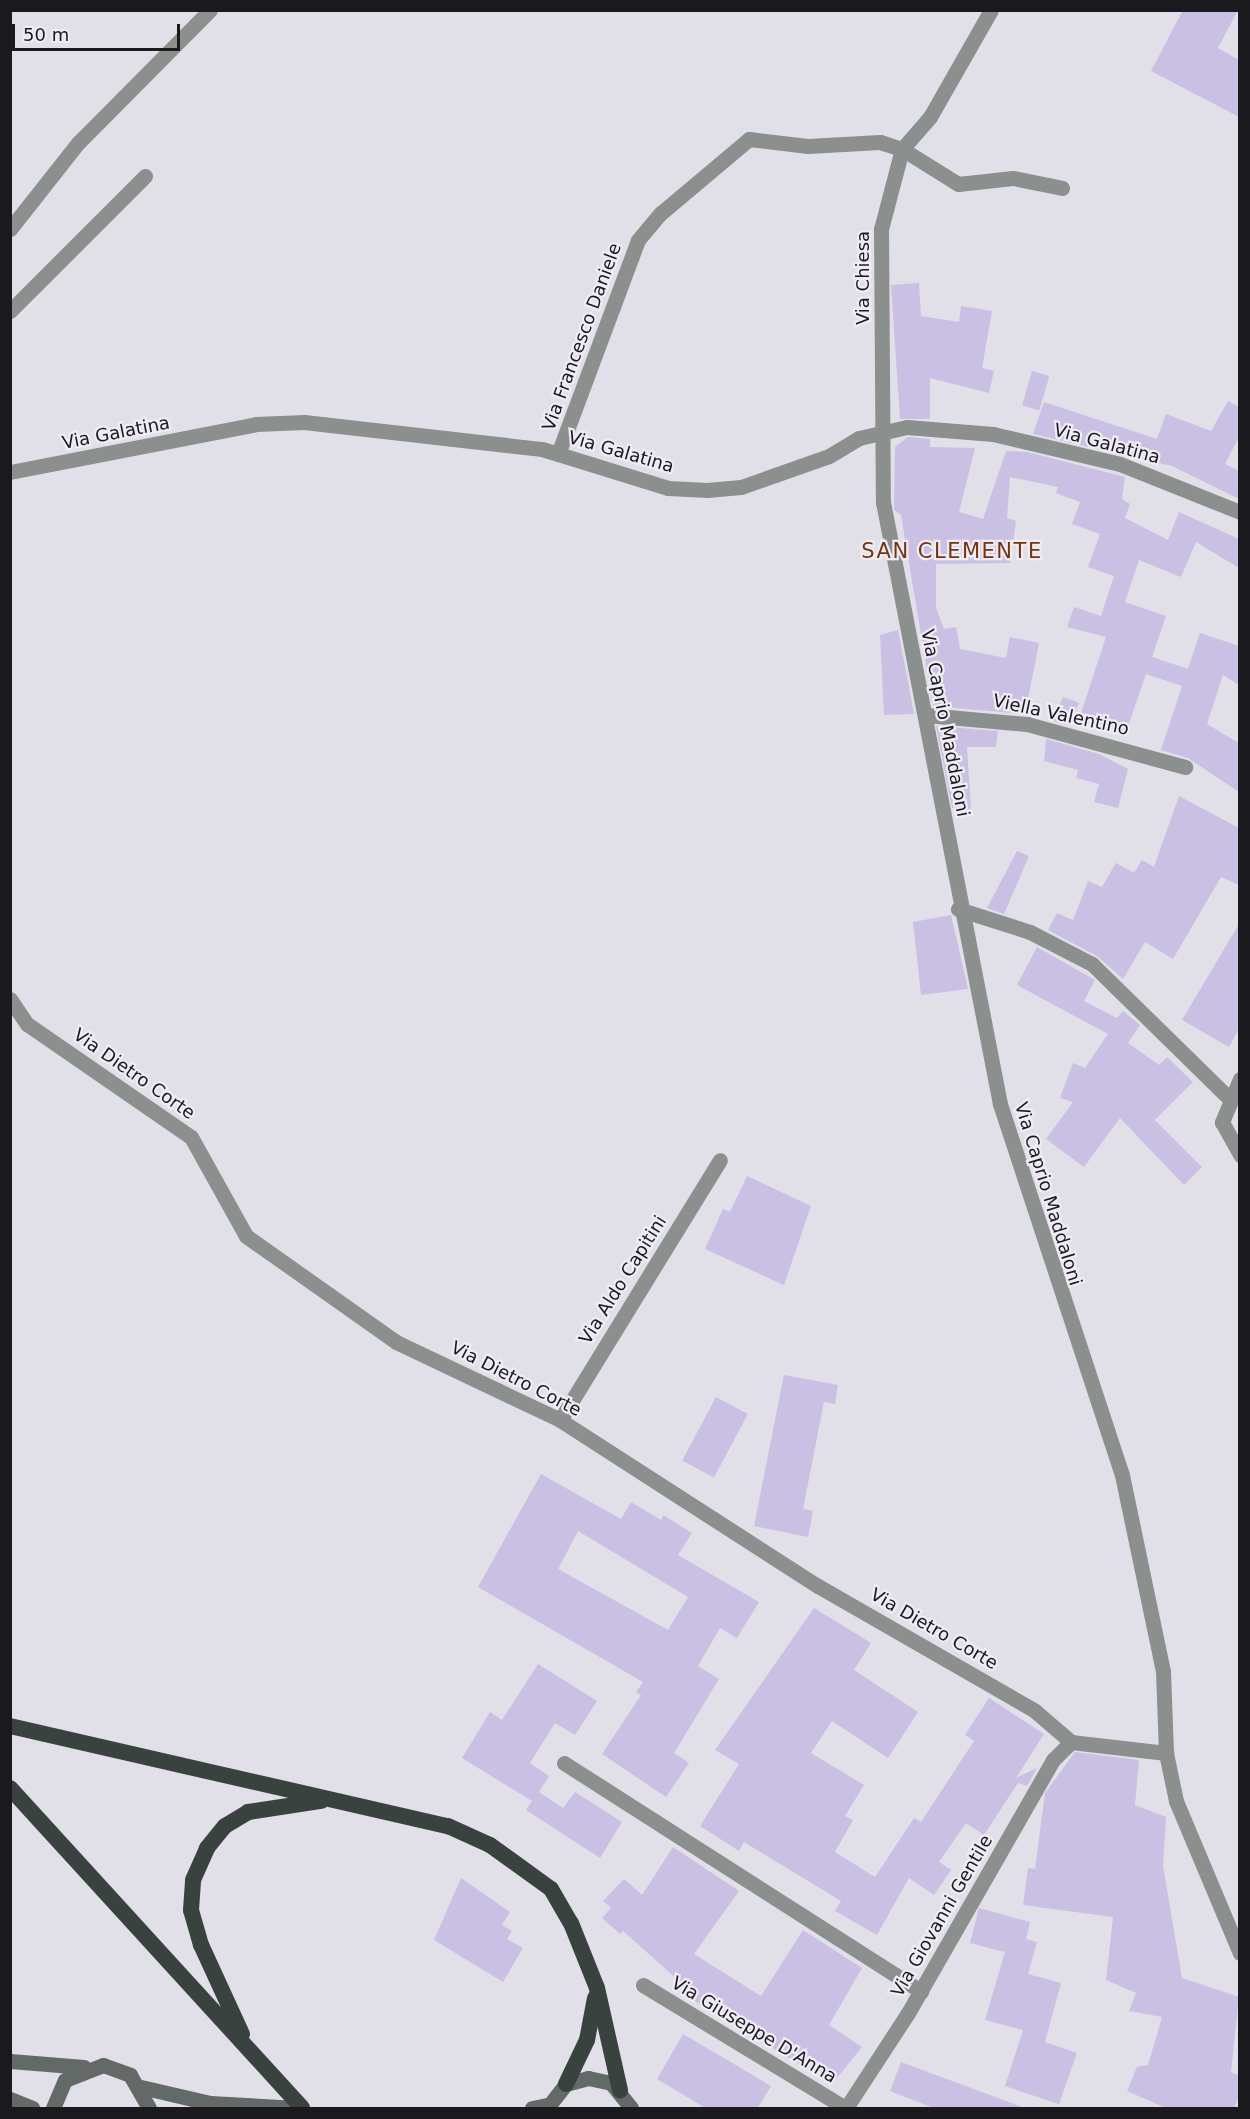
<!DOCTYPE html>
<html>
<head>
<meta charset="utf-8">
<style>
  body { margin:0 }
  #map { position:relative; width:1250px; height:2119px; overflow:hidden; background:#e1dfe8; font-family:"DejaVu Sans",sans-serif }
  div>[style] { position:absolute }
  .building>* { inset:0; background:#cac0e3; transform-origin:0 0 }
  .minor>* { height:15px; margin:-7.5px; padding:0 7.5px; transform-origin:7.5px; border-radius:7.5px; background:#8b8f8e }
  .secondary>* { height:15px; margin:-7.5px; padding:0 7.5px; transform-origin:7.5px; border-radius:7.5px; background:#626967 }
  .trunk>* { height:16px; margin:-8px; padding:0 8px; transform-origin:8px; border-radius:8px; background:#3a4240 }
  span { translate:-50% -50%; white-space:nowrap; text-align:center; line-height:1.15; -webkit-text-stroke:4.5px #efecf5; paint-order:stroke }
  .street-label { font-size:18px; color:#1a191d }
  .quarter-label { font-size:21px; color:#73340f; letter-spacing:1.5px }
  .frame { position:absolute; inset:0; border:12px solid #1a191d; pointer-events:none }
  .scale { position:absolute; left:12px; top:24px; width:168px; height:27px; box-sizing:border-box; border:3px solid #1a191d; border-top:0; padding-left:8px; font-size:18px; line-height:21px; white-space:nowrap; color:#1a191d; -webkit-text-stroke:4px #efecf5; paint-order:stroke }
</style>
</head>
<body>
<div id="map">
  <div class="building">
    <i style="clip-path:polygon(1183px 10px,1238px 10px,1218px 48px,1239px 60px,1239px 117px,1151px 71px)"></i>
    <i style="clip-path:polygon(919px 283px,921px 316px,959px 322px,961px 306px,992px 311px,982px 368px,994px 371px,989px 393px,930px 378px,930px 419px,900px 419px,891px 285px)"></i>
    <i style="left:1032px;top:371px;width:18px;height:36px;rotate:16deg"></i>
    <i style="clip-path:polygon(1228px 401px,1239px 407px,1239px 437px,1225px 464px,1239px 471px,1239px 499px,1172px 466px,1033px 434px,1044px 402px,1157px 439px,1166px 414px,1211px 431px)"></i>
    <i style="clip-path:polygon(908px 437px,930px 439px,930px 447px,975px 448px,959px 512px,983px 519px,1006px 451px,1027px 452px,1125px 477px,1122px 499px,1130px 504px,1125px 518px,1168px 540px,1179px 512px,1239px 539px,1239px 568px,1196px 542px,1181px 577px,1139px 560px,1125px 602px,1166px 616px,1152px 657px,1188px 669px,1200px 633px,1239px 646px,1239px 685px,1223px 675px,1207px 724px,1239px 743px,1239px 792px,1188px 758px,1161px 750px,1182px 686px,1146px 674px,1125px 735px,1080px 716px,1106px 637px,1067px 627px,1074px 607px,1101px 616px,1114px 576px,1088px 567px,1100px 534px,1072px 524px,1080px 502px,1056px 493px,1058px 487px,1010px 477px,1007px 518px,1016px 521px,1010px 563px,936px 564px,936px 608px,944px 629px,956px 627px,960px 649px,1006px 658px,1010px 637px,1039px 643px,1025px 714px,933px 706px,901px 515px,894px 510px,895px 447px)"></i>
    <i style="clip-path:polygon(898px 630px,914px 714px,884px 715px,880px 635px)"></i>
    <i style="clip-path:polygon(1063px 697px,1079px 703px,1068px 725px,1053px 721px)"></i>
    <i style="clip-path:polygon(936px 726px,1021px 733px,998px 731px,996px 747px,967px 747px,971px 809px,952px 808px)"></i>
    <i style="clip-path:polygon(1046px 739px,1099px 754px,1128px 769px,1118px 808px,1094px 802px,1099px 784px,1076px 778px,1078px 770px,1044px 761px)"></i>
    <i style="clip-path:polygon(1179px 796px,1239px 828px,1239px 885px,1221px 877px,1173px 959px,1145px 942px,1123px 979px,1097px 956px,1048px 930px,1057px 913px,1073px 920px,1088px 881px,1102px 887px,1116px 863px,1134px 873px,1142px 860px,1154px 867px)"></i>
    <i style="clip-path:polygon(1017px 851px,1029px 856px,1004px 914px,987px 908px)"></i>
    <i style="clip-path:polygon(951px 915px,968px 989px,921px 995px,913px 922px)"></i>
    <i style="clip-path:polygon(1239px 924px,1239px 1029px,1229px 1047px,1182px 1020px)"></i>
    <i style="clip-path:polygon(1037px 947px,1095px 980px,1084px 1001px,1117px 1018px,1123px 1011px,1140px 1025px,1128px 1043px,1159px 1065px,1167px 1057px,1193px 1082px,1155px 1120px,1202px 1167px,1184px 1185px,1120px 1118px,1084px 1167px,1046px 1139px,1073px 1102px,1060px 1098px,1073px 1063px,1085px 1068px,1108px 1034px,1017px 985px)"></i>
    <i style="clip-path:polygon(747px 1176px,811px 1206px,784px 1285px,705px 1249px,723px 1209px,730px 1212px)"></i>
    <i style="clip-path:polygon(784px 1375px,838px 1385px,835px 1404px,824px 1402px,803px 1509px,813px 1511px,808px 1537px,754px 1526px)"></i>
    <i style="left:716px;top:1397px;width:36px;height:72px;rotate:28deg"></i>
    <i style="clip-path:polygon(evenodd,541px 1474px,621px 1519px,631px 1502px,661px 1520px,663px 1515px,692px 1533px,678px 1555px,759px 1602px,737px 1638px,720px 1628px,698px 1666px,719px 1679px,674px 1753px,689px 1763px,666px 1797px,602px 1754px,641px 1695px,636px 1692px,643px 1682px,478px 1587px,541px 1474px,578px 1531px,688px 1597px,668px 1630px,558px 1569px,578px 1531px)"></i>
    <i style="clip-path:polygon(814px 1608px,871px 1643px,854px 1670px,918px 1712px,888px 1758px,832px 1721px,811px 1753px,864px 1785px,845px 1816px,853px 1820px,835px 1852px,875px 1877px,914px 1818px,921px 1822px,974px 1741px,965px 1735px,989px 1698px,1044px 1734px,1016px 1778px,1037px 1768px,1027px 1786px,1018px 1783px,984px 1835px,966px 1823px,939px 1862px,951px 1870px,934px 1895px,909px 1878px,877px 1935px,835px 1911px,841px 1901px,744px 1842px,739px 1851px,700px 1826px,739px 1764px,715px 1750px)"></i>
    <i style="clip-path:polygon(538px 1664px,597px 1701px,575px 1735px,555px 1723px,530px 1763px,549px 1776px,539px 1792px,563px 1808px,575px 1792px,622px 1822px,600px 1858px,526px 1810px,532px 1801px,462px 1758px,490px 1712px,502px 1720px)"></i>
    <i style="clip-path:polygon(1075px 1752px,1139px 1760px,1135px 1805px,1166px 1817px,1163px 1866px,1182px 1978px,1239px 1997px,1231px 2072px,1239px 2076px,1239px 2095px,1234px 2109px,1168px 2109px,1127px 2091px,1137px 2067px,1148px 2065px,1162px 2017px,1129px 2011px,1136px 1993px,1106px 1980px,1113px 1917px,1023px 1905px,1028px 1868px,1035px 1869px,1045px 1793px)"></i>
    <i style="clip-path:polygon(673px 1847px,739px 1891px,694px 1954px,761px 1996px,803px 1930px,862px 1968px,829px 2025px,862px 2047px,832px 2084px,693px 2000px,696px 1996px,623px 1931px,620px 1934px,602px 1918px,611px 1908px,603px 1901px,624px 1879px,642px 1895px)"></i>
    <i style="clip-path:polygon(461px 1878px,510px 1912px,502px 1925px,512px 1931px,507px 1939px,523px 1948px,503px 1982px,434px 1940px)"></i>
    <i style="clip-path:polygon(979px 1908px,1030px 1922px,1026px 1939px,1037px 1942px,1028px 1974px,1061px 1983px,1045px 2042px,1077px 2053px,1059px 2104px,1005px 2086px,1023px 2030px,985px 2020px,1005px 1952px,970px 1943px)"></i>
    <i style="clip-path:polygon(683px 2034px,771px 2086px,757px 2109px,707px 2109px,657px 2079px)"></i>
    <i style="clip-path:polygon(901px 2062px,1022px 2107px,1022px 2109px,936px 2109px,890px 2091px)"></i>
  </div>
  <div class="minor">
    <i style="left:991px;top:10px;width:123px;rotate:119.7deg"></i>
    <i style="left:930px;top:117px;width:43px;rotate:131.2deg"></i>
    <i style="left:902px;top:149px;width:83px;rotate:104.7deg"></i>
    <i style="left:881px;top:229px;width:273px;rotate:89.6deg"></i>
    <i style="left:883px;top:502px;width:613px;rotate:79deg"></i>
    <i style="left:1000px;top:1104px;width:391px;rotate:71.8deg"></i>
    <i style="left:1122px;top:1475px;width:200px;rotate:78.2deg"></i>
    <i style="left:1163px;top:1671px;width:82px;rotate:87.9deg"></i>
    <i style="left:1166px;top:1753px;width:49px;rotate:78.2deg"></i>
    <i style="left:1176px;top:1801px;width:165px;rotate:67.2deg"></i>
    <i style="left:10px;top:229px;width:110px;rotate:-51.7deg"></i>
    <i style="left:78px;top:143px;width:187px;rotate:-45.2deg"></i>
    <i style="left:10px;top:311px;width:191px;rotate:-45deg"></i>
    <i style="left:558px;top:454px;width:228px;rotate:-69.5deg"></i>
    <i style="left:638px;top:240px;width:35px;rotate:-50deg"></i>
    <i style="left:661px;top:213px;width:115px;rotate:-40.1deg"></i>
    <i style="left:749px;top:139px;width:59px;rotate:6.8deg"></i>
    <i style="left:808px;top:146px;width:72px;rotate:-3.2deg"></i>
    <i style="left:880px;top:142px;width:23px;rotate:18deg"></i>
    <i style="left:902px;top:149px;width:66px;rotate:32deg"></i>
    <i style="left:958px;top:184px;width:55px;rotate:-6.2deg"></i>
    <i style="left:1013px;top:178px;width:50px;rotate:11.5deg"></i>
    <i style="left:10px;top:472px;width:251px;rotate:-11deg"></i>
    <i style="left:256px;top:424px;width:48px;rotate:-2.4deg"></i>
    <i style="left:304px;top:422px;width:240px;rotate:6.5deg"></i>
    <i style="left:542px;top:449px;width:132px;rotate:17.2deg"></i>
    <i style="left:668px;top:488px;width:39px;rotate:3deg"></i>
    <i style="left:707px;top:490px;width:34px;rotate:-5deg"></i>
    <i style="left:741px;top:487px;width:93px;rotate:-19.4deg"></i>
    <i style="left:829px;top:456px;width:35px;rotate:-31deg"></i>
    <i style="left:859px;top:438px;width:49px;rotate:-12.9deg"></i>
    <i style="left:907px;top:427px;width:86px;rotate:4.7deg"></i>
    <i style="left:993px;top:434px;width:130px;rotate:13.3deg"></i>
    <i style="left:1120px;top:464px;width:129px;rotate:21.8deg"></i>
    <i style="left:926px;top:715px;width:101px;rotate:5.1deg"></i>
    <i style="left:1027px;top:724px;width:164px;rotate:15.2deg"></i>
    <i style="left:958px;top:909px;width:76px;rotate:17.7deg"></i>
    <i style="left:1030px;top:932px;width:70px;rotate:27.3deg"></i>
    <i style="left:1092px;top:964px;width:193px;rotate:44.4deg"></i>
    <i style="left:10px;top:999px;width:30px;rotate:56deg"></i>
    <i style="left:27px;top:1024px;width:199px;rotate:34.6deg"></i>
    <i style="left:191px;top:1137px;width:113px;rotate:60.9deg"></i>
    <i style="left:246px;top:1236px;width:184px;rotate:35.2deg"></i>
    <i style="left:396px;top:1342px;width:182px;rotate:25.4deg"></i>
    <i style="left:560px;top:1420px;width:307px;rotate:32.8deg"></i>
    <i style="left:818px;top:1586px;width:250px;rotate:29.9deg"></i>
    <i style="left:1035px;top:1711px;width:48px;rotate:40.7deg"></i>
    <i style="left:1071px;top:1742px;width:96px;rotate:6.6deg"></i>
    <i style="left:1240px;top:1079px;width:47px;rotate:112.7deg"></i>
    <i style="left:1222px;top:1122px;width:38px;rotate:61deg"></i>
    <i style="left:560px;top:1420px;width:305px;rotate:-58.4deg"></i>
    <i style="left:564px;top:1763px;width:424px;rotate:32.6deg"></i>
    <i style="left:643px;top:1985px;width:237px;rotate:31.3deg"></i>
    <i style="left:846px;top:2108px;width:113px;rotate:-56.9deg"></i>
    <i style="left:908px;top:2013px;width:292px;rotate:-60.2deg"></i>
    <i style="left:1053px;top:1760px;width:25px;rotate:-45deg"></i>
  </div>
  <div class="secondary">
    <i style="left:10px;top:2061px;width:74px;rotate:4.6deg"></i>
    <i style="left:141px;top:2087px;width:71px;rotate:13.1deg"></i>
    <i style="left:210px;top:2103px;width:87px;rotate:3.3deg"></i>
    <i style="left:10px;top:2099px;width:24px;rotate:22deg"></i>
    <i style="left:53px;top:2108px;width:30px;rotate:-67deg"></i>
    <i style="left:65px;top:2080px;width:41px;rotate:-21.5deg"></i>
    <i style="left:103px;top:2065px;width:29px;rotate:20deg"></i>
    <i style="left:130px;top:2075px;width:38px;rotate:60deg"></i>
    <i style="left:532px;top:2108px;width:15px;rotate:-11deg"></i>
    <i style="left:547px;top:2108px;width:31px;rotate:-52deg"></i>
    <i style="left:566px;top:2084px;width:23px;rotate:-15deg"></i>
    <i style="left:588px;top:2078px;width:24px;rotate:12deg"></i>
    <i style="left:611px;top:2083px;width:32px;rotate:51deg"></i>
  </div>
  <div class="trunk">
    <i style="left:10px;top:1726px;width:449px;rotate:12.9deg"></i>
    <i style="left:448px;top:1826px;width:46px;rotate:24.3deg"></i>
    <i style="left:490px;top:1845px;width:75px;rotate:35.8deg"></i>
    <i style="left:551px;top:1889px;width:39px;rotate:60deg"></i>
    <i style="left:571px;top:1923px;width:70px;rotate:68.2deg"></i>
    <i style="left:597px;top:1988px;width:105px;rotate:77.3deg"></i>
    <i style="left:10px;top:1788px;width:433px;rotate:47.6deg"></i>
    <i style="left:242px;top:2034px;width:98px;rotate:-114.7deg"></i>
    <i style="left:201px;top:1945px;width:36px;rotate:-106deg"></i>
    <i style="left:191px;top:1910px;width:30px;rotate:-86deg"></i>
    <i style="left:193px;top:1880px;width:35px;rotate:-66deg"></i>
    <i style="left:207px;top:1848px;width:28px;rotate:-51deg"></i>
    <i style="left:225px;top:1826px;width:27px;rotate:-31deg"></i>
    <i style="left:248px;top:1812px;width:74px;rotate:-8.6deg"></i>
    <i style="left:566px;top:2084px;width:49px;rotate:-64.5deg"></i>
    <i style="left:587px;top:2040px;width:43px;rotate:-79.2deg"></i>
  </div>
  <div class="street-label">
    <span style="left:863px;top:278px;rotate:-90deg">Via Chiesa</span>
    <span style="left:582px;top:337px;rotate:-70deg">Via Francesco Daniele</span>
    <span style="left:116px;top:433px;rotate:-11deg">Via Galatina</span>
    <span style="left:1107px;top:444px;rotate:15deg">Via Galatina</span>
    <span style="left:621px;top:452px;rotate:16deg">Via Galatina</span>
    <span style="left:1061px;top:715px;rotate:12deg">Viella Valentino</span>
    <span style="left:945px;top:723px;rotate:79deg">Via Caprio Maddaloni</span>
    <span style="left:134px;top:1074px;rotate:35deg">Via Dietro Corte</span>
    <span style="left:1048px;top:1194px;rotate:73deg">Via Caprio Maddaloni</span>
    <span style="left:623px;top:1280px;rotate:-58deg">Via Aldo Capitini</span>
    <span style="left:516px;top:1379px;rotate:27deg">Via Dietro Corte</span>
    <span style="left:934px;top:1629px;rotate:30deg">Via Dietro Corte</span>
    <span style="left:942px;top:1916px;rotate:-60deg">Via Giovanni Gentile</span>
    <span style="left:754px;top:2030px;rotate:31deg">Via Giuseppe D'Anna</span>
  </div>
  <div class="quarter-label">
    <span style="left:952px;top:551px">SAN CLEMENTE</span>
  </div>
  <div class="frame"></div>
  <div class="scale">50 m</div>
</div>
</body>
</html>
